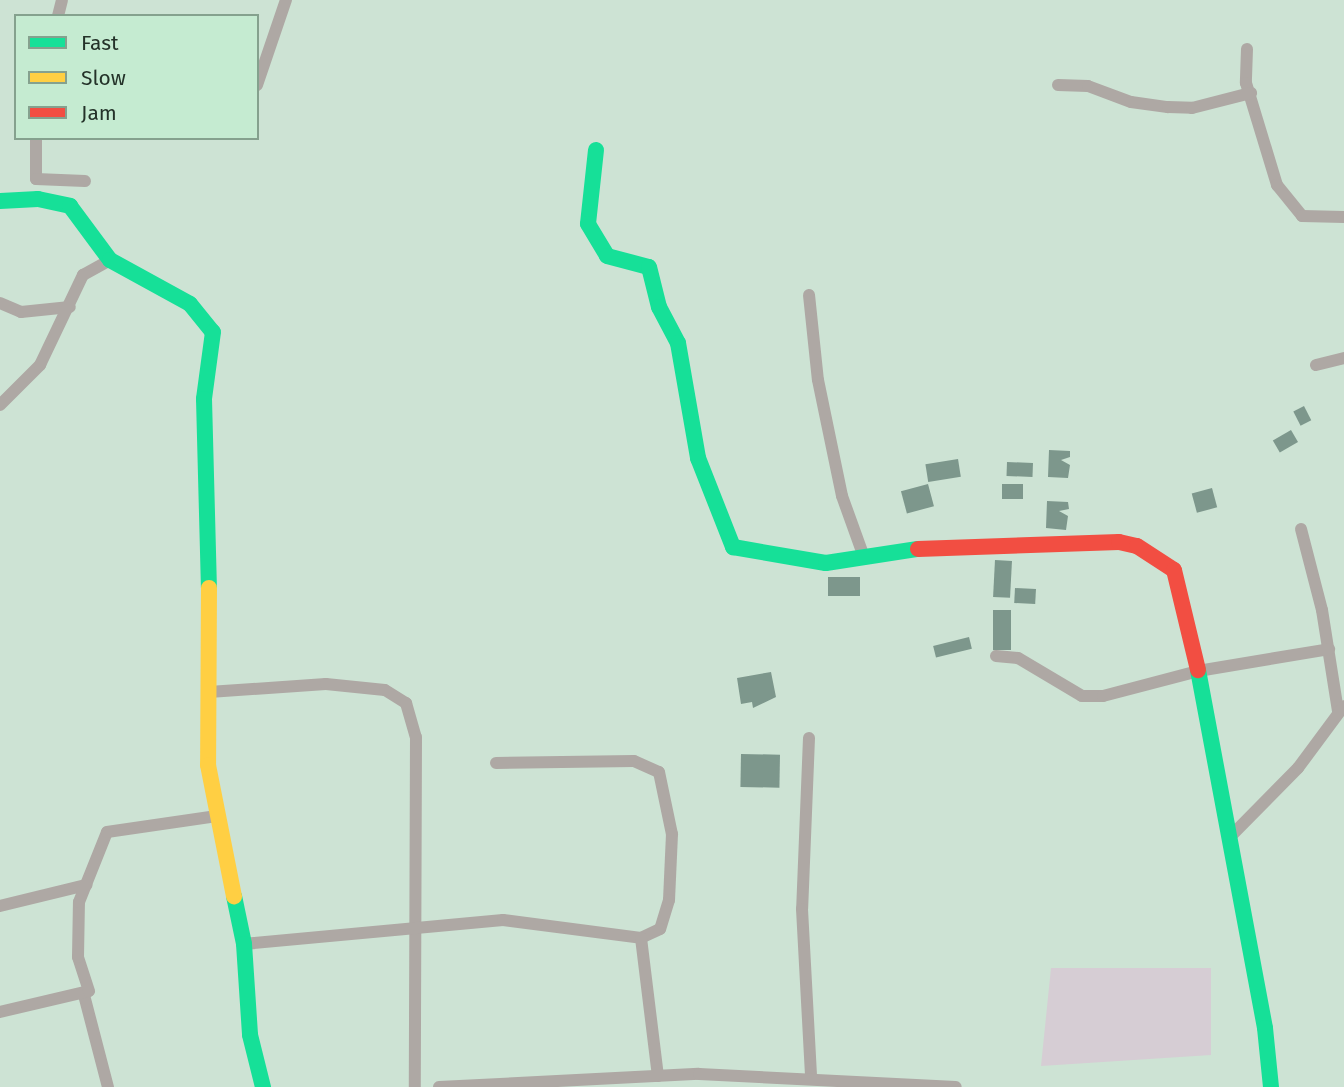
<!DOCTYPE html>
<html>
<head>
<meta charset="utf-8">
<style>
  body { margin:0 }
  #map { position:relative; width:1344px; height:1087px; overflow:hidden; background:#cde3d4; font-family:"Fira Sans",sans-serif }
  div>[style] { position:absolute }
  .green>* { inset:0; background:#d6cdd4 }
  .building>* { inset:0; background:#7d978c; transform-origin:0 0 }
  .street>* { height:12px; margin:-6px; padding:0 6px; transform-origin:6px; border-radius:6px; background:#aea8a4 }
  .fast>* { height:16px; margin:-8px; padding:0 8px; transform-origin:8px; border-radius:8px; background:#16e098 }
  .slow>* { height:16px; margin:-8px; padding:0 8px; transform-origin:8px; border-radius:8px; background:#ffcf43 }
  .jam>* { height:16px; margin:-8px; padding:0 8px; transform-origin:8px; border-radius:8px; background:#f24e42 }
  span { translate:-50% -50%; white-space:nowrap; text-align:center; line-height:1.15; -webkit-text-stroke:7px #c5ebd1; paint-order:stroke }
  .legend { position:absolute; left:14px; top:14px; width:245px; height:126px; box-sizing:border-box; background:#c5ebd1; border:2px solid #85a18e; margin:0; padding:9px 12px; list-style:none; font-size:21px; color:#243229 }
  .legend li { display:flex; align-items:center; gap:14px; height:35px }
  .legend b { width:35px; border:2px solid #85a18e }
</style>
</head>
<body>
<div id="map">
  <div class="green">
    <i style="clip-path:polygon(1051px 968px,1211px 968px,1211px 1055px,1041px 1066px)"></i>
  </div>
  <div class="building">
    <i style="left:1304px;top:406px;width:16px;height:12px;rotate:63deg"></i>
    <i style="left:1291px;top:430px;width:14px;height:21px;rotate:60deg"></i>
    <i style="clip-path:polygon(1049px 450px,1070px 451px,1070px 457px,1061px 460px,1070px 465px,1068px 478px,1048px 477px)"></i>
    <i style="left:958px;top:459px;width:18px;height:33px;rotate:81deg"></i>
    <i style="left:1007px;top:462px;width:26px;height:14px;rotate:2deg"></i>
    <i style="left:928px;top:484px;width:23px;height:28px;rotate:75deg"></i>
    <i style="left:1002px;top:484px;width:21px;height:15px"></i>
    <i style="left:1212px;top:488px;width:20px;height:21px;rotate:75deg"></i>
    <i style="clip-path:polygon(1047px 501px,1068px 502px,1069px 509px,1059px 511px,1068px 516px,1066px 530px,1046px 528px)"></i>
    <i style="left:995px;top:560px;width:17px;height:37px;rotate:3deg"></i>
    <i style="left:828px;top:577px;width:32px;height:19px"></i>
    <i style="left:1015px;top:588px;width:21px;height:15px;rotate:3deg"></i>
    <i style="left:993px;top:610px;width:18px;height:40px"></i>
    <i style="left:969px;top:637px;width:12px;height:37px;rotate:76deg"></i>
    <i style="clip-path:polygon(771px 672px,776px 697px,753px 708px,752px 702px,741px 704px,737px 678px)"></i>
    <i style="left:741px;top:754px;width:39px;height:33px;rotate:1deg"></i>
  </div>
  <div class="street">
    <i style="left:58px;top:16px;width:16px;rotate:-76deg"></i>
    <i style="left:1247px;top:49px;width:34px;rotate:92deg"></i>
    <i style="left:1246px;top:83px;width:107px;rotate:73.1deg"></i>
    <i style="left:1277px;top:185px;width:40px;rotate:51deg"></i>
    <i style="left:1302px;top:216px;width:42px;rotate:1.4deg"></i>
    <i style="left:257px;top:85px;width:90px;rotate:-71.2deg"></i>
    <i style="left:1058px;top:85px;width:30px;rotate:2deg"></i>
    <i style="left:1088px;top:86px;width:46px;rotate:20.4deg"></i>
    <i style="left:1131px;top:102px;width:37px;rotate:8deg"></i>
    <i style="left:1168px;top:107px;width:24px;rotate:2deg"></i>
    <i style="left:1192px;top:108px;width:61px;rotate:-14.3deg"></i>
    <i style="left:36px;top:138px;width:41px;rotate:90deg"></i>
    <i style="left:36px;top:179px;width:49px;rotate:2.3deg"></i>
    <i style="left:809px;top:295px;width:85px;rotate:84deg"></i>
    <i style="left:818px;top:380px;width:118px;rotate:78.3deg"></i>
    <i style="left:842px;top:496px;width:65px;rotate:70.2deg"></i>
    <i style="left:0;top:303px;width:23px;rotate:23deg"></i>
    <i style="left:21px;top:312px;width:49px;rotate:-5.8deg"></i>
    <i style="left:1316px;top:365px;width:29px;rotate:-14deg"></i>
    <i style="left:0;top:405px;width:57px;rotate:-45deg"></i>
    <i style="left:40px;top:365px;width:100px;rotate:-64.5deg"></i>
    <i style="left:83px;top:275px;width:31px;rotate:-29deg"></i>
    <i style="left:1301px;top:529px;width:84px;rotate:75.5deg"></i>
    <i style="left:1322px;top:610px;width:102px;rotate:81deg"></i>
    <i style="left:996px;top:656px;width:22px;rotate:5deg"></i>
    <i style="left:1018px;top:658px;width:74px;rotate:30.7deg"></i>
    <i style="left:1082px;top:696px;width:21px"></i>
    <i style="left:1103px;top:696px;width:98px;rotate:-14.7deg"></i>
    <i style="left:1198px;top:671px;width:133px;rotate:-9.5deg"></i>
    <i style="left:209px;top:692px;width:117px;rotate:-3.9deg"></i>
    <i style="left:326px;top:684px;width:59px;rotate:5.8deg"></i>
    <i style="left:385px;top:690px;width:25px;rotate:32deg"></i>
    <i style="left:406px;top:703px;width:35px;rotate:74deg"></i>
    <i style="left:416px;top:737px;width:350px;rotate:90.2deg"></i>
    <i style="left:809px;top:738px;width:171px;rotate:92.3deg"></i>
    <i style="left:802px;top:909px;width:168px;rotate:86.9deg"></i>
    <i style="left:496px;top:763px;width:138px;rotate:-0.8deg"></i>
    <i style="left:634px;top:761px;width:27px;rotate:24deg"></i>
    <i style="left:659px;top:772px;width:63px;rotate:78.2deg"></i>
    <i style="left:672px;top:834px;width:66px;rotate:92.6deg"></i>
    <i style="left:669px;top:900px;width:30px;rotate:107deg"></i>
    <i style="left:660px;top:929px;width:21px;rotate:155deg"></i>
    <i style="left:1228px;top:839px;width:100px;rotate:-45.4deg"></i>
    <i style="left:1298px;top:768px;width:77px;rotate:-53.4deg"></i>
    <i style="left:0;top:906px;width:89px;rotate:-13.7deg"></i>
    <i style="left:244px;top:944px;width:260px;rotate:-5.3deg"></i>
    <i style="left:503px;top:920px;width:139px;rotate:7.4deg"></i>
    <i style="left:641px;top:938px;width:139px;rotate:83deg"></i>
    <i style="left:84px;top:995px;width:95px;rotate:75.4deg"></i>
    <i style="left:0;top:1012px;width:91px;rotate:-13.3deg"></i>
    <i style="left:89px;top:991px;width:36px;rotate:-108deg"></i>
    <i style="left:78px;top:957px;width:55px;rotate:-89deg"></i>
    <i style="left:79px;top:902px;width:75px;rotate:-68.2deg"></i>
    <i style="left:107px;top:832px;width:111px;rotate:-8.3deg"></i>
    <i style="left:439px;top:1087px;width:260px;rotate:-2.9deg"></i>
    <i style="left:699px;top:1074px;width:257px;rotate:2.9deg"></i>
  </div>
  <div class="fast">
    <i style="left:596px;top:150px;width:74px;rotate:96.2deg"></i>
    <i style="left:588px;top:224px;width:37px;rotate:59deg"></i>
    <i style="left:607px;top:256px;width:43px;rotate:14.7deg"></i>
    <i style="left:649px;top:267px;width:41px;rotate:76deg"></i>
    <i style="left:659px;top:307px;width:41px;rotate:62.2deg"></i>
    <i style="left:678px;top:343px;width:117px;rotate:80.1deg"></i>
    <i style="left:698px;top:458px;width:96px;rotate:68.5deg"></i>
    <i style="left:733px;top:547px;width:94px;rotate:9.8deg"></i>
    <i style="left:826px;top:563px;width:93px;rotate:-8.7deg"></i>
    <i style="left:0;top:201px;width:38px;rotate:-3deg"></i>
    <i style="left:38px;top:199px;width:33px;rotate:12deg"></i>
    <i style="left:70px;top:206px;width:67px;rotate:53.5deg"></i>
    <i style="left:110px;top:260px;width:91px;rotate:28.8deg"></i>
    <i style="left:190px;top:304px;width:36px;rotate:51deg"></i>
    <i style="left:213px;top:332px;width:68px;rotate:97.7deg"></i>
    <i style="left:204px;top:399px;width:189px;rotate:88.5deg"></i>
    <i style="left:1198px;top:670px;width:364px;rotate:79.4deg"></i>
    <i style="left:1265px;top:1028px;width:59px;rotate:84.2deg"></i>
    <i style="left:234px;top:896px;width:49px;rotate:78.2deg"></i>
    <i style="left:244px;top:944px;width:91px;rotate:86.2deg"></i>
    <i style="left:250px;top:1035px;width:54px;rotate:76deg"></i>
  </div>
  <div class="slow">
    <i style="left:209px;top:588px;width:177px;rotate:90.3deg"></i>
    <i style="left:208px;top:765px;width:134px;rotate:78.8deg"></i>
  </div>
  <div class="jam">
    <i style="left:918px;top:549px;width:201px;rotate:-2deg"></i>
    <i style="left:1119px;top:542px;width:18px;rotate:13deg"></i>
    <i style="left:1137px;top:546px;width:44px;rotate:33deg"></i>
    <i style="left:1174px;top:570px;width:103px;rotate:76.5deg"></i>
  </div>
  <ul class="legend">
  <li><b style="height:9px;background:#16e098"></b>Fast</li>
  <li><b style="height:9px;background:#ffcf43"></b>Slow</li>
  <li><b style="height:9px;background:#f24e42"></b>Jam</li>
  </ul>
</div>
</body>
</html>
